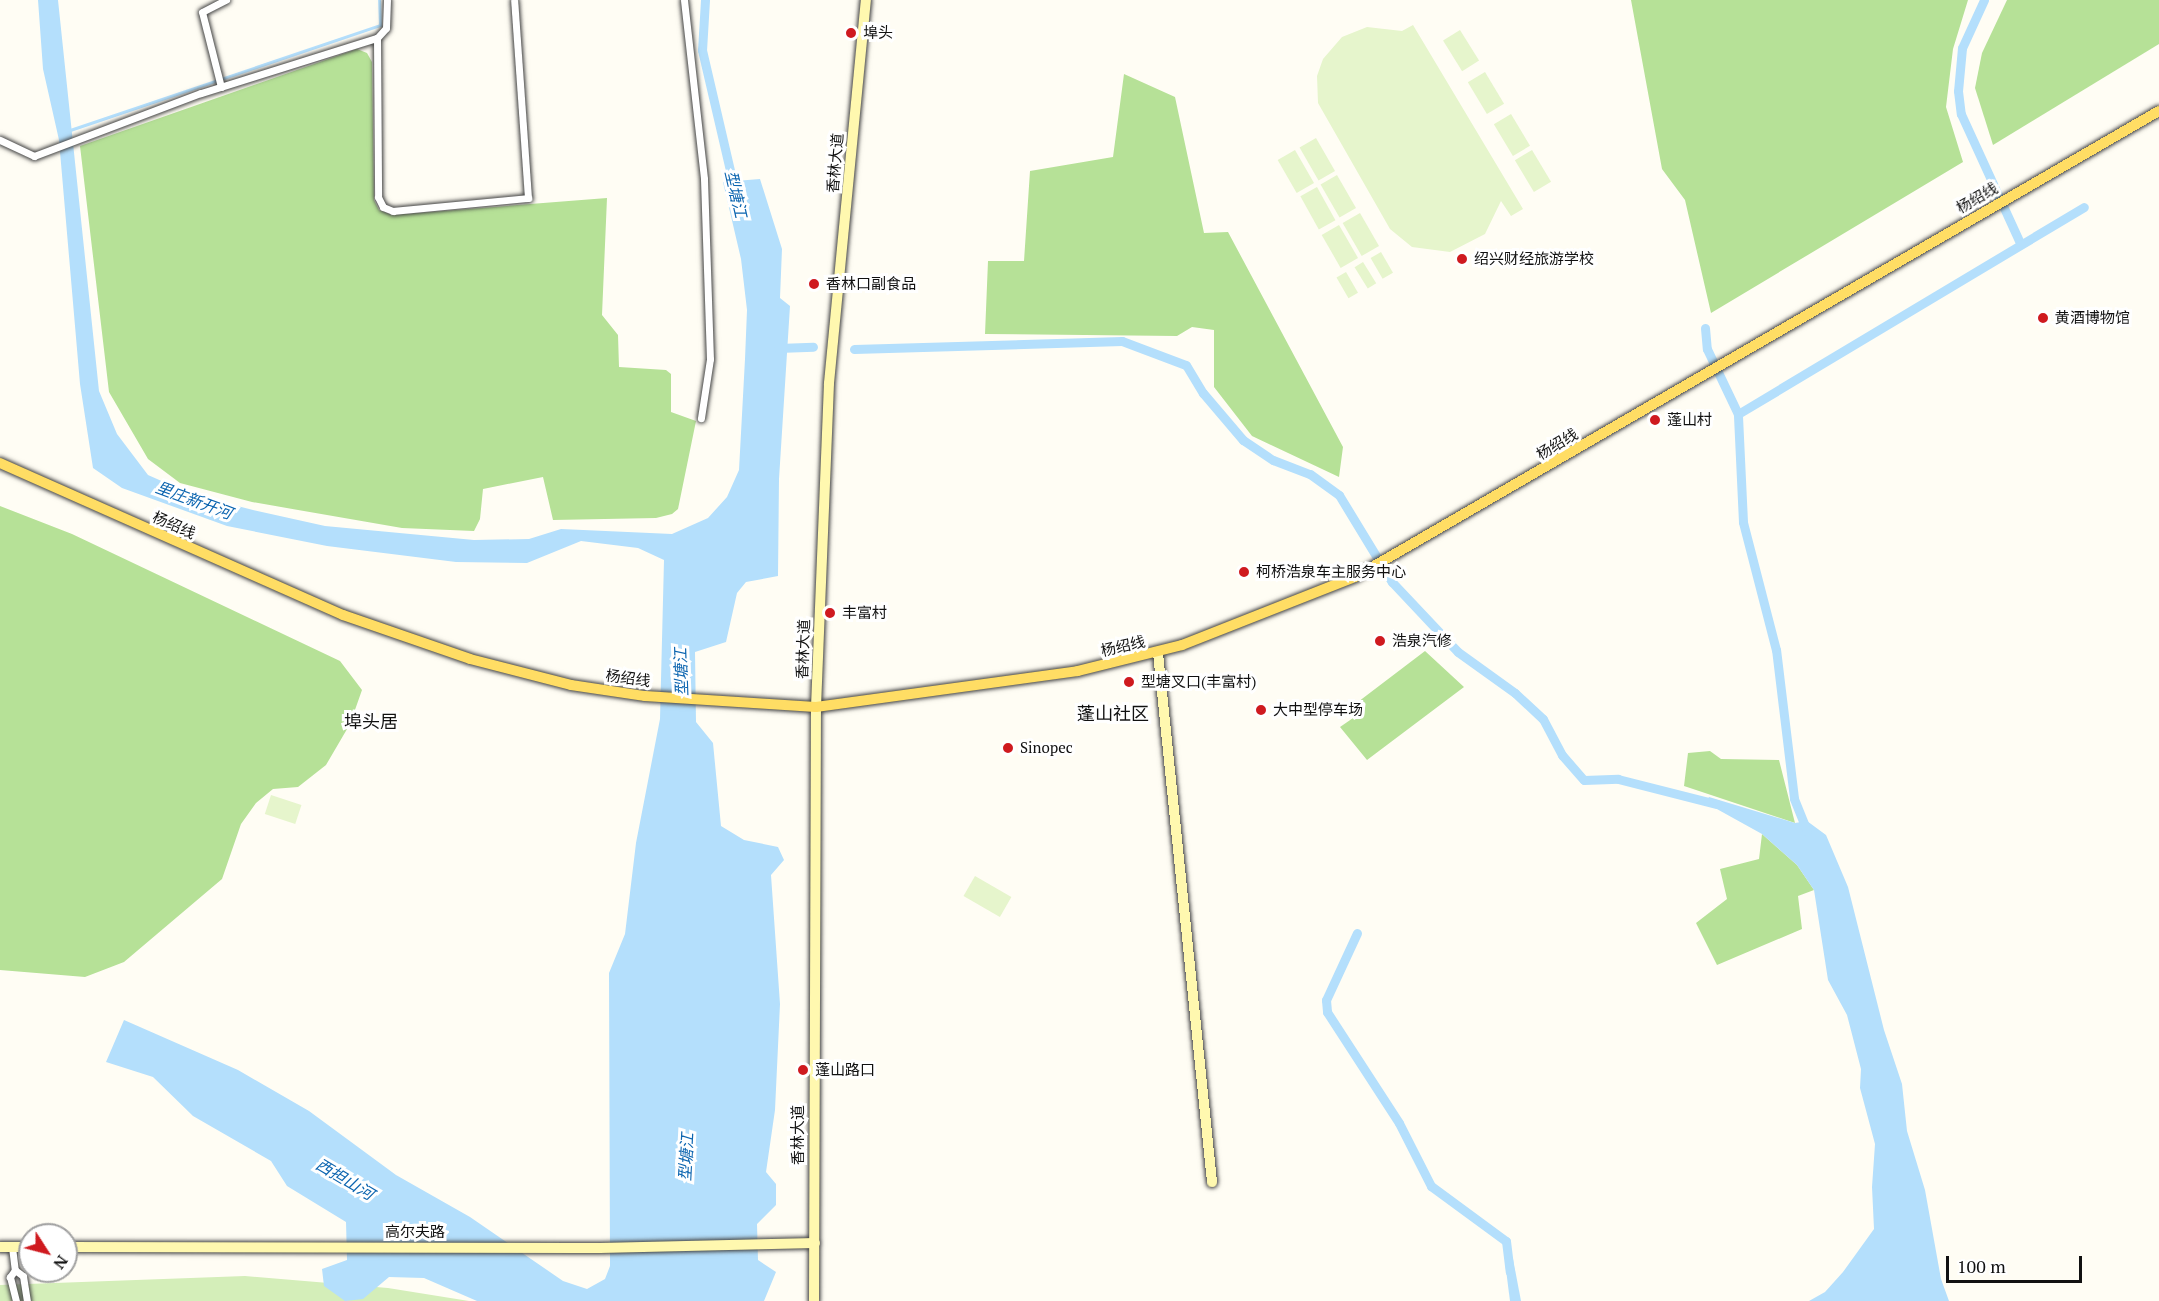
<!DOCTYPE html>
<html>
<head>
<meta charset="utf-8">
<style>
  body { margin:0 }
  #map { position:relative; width:2159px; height:1301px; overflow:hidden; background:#fffdf4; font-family:"PT Serif","Noto Sans SC",serif }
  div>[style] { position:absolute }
  .green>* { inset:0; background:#d4eeb9 }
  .forest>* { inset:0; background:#b6e197 }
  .pitch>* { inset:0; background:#e6f5cc; transform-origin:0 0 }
  .water>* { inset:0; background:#b4dffc }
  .stream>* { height:3px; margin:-1.5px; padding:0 1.5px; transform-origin:1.5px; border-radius:1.5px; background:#b4dffc }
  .canal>* { height:9px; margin:-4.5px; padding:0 4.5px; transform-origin:4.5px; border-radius:4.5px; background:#b4dffc }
  .roads { filter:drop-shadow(0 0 2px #444) drop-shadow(0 0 2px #444) }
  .street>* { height:7px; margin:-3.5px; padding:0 3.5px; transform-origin:3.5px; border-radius:3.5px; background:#fff }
  .secondary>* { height:10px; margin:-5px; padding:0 5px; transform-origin:5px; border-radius:5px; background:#fff8af }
  .primary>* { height:10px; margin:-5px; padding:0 5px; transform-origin:5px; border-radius:5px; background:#ffdd64 }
  .dots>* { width:16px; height:16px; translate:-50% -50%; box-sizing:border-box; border:3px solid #fff; border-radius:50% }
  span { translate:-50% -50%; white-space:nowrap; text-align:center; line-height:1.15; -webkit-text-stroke:6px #fff; paint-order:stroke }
  .poi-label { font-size:15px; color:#111 }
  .left { translate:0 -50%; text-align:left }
  .street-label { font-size:15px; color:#111 }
  .water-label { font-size:16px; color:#0c65b0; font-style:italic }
  .quarter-label { font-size:18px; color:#111 }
  .north { position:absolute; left:18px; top:1223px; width:60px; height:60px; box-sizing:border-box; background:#fff; border:2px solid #a0a0a0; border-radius:50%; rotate:126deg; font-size:16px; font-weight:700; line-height:24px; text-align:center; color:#111 }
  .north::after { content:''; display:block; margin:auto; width:21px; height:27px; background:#cf1a1f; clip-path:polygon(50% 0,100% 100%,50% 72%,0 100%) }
  .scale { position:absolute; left:1946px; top:1256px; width:136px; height:27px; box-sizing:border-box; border:3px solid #111; border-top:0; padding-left:8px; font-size:18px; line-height:21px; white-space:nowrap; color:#111; -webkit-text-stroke:4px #fff; paint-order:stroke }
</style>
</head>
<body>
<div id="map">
  <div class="green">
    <i style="clip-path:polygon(245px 1276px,388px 1288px,469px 1301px,0 1301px,0 1285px)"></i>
  </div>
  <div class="forest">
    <i style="clip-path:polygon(1631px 0,1968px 0,1953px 49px,1946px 107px,1963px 162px,1711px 313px,1685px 200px,1662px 169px)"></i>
    <i style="clip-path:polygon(2007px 0,2159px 0,2159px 44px,1993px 145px,1975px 88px,1982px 53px)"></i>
    <i style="clip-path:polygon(357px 49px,367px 53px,372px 62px,374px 200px,379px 210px,392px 215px,607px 198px,602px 315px,618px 335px,619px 367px,666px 370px,671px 374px,671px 412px,696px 421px,678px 509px,672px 514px,656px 518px,553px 520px,543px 477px,483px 489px,480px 519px,474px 531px,402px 528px,252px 502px,180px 483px,148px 459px,109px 392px,80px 146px)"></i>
    <i style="clip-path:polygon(1124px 74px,1175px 97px,1204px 233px,1228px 232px,1343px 447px,1339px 477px,1252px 436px,1214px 387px,1214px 330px,1192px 327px,1177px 336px,985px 334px,988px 261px,1024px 261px,1030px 171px,1113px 157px)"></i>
    <i style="clip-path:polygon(0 506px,72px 534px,340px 661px,362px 690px,350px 724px,326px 765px,298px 787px,273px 789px,256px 803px,241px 824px,222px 879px,124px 962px,85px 977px,0 970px)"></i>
    <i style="clip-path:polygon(1425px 651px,1464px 687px,1367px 760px,1340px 727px,1356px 716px,1350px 708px)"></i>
    <i style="clip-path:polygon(1710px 751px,1721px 759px,1779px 760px,1795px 823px,1684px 786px,1688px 753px)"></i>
    <i style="clip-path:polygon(1762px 834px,1797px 865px,1814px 890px,1798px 896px,1802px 929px,1717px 965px,1696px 923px,1727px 899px,1720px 869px,1759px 859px)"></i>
  </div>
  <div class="pitch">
    <i style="clip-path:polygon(1413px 25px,1523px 209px,1511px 216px,1501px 201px,1485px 234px,1450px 252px,1412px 247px,1390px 229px,1318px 103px,1317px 76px,1323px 59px,1342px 37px,1367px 27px,1402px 31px)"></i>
    <i style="left:1460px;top:30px;width:36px;height:20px;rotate:58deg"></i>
    <i style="left:1485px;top:72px;width:37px;height:20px;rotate:59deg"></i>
    <i style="left:1511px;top:114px;width:37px;height:20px;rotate:59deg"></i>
    <i style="left:1316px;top:138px;width:38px;height:19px;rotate:60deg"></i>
    <i style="left:1295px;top:150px;width:38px;height:20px;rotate:60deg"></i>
    <i style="left:1532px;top:150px;width:37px;height:20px;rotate:59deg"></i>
    <i style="left:1337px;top:175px;width:38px;height:19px;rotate:60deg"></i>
    <i style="left:1317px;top:187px;width:38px;height:19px;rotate:61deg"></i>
    <i style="left:1360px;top:213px;width:38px;height:20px;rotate:60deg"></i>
    <i style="left:1339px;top:225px;width:38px;height:20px;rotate:60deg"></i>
    <i style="left:1381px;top:252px;width:24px;height:12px;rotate:60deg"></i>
    <i style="left:1363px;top:262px;width:25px;height:10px;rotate:58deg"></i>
    <i style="left:1346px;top:272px;width:24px;height:11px;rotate:60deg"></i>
    <i style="left:271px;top:795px;width:32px;height:20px;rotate:18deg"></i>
    <i style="left:975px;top:876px;width:42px;height:23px;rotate:30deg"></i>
  </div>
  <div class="water">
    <i style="clip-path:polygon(38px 0,58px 0,99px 391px,117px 434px,148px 475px,191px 494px,253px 510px,325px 526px,474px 540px,529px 539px,561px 529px,672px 534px,708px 518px,727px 497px,739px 470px,745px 359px,747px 310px,741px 259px,723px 182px,760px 179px,782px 249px,780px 298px,790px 306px,779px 479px,778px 576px,746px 582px,737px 593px,726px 642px,695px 652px,696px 722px,713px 743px,721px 826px,744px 840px,778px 847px,784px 860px,771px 875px,780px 1004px,775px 1110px,766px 1172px,776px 1184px,776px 1205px,757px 1224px,758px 1260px,776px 1272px,764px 1301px,477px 1301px,424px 1278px,389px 1277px,363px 1299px,345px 1301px,324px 1286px,322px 1269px,347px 1260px,346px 1222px,287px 1186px,271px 1161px,193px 1116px,153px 1077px,106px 1062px,124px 1020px,238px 1070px,309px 1111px,396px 1175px,470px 1217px,563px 1281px,587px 1289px,605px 1279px,610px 1266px,609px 973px,625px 934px,636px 843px,660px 719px,664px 560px,638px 548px,581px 541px,527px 563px,456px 562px,327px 546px,227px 526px,122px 488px,93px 468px,80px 384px,59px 140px,43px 69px)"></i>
    <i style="clip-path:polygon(1709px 797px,1795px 823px,1807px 821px,1826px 835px,1848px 887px,1884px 1030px,1902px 1084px,1907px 1131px,1925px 1190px,1941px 1279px,1949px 1301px,1809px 1301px,1825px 1292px,1843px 1272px,1874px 1229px,1872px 1187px,1875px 1144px,1860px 1088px,1861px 1069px,1847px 1015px,1828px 980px,1814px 890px,1797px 865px,1762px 834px,1706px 803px)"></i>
    <i style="clip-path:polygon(1513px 1259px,1521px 1301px,1510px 1301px,1505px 1262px)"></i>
  </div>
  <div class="stream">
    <i style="left:70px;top:130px;width:327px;rotate:-18.7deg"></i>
    <i style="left:380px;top:25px;width:25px;rotate:-92deg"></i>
  </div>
  <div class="canal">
    <i style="left:705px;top:0;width:50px;rotate:93.4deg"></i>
    <i style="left:702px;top:50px;width:146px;rotate:76.9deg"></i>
    <i style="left:1984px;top:0;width:53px;rotate:114.6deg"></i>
    <i style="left:1962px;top:48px;width:43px;rotate:95.3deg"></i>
    <i style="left:1958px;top:91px;width:23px;rotate:83deg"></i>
    <i style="left:1961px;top:114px;width:142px;rotate:65.4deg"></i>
    <i style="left:1705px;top:328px;width:21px;rotate:85deg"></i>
    <i style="left:1707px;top:349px;width:72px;rotate:64.5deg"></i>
    <i style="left:778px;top:348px;width:35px;rotate:-2deg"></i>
    <i style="left:854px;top:349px;width:268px;rotate:-1.7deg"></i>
    <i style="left:1122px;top:341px;width:68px;rotate:20.6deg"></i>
    <i style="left:1186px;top:365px;width:33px;rotate:59deg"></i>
    <i style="left:1203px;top:393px;width:62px;rotate:49.6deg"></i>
    <i style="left:1243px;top:440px;width:36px;rotate:34deg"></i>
    <i style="left:1273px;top:460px;width:40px;rotate:21deg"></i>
    <i style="left:1310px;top:474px;width:36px;rotate:36deg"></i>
    <i style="left:1339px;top:495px;width:102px;rotate:58.7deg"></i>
    <i style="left:1392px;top:582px;width:96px;rotate:46.7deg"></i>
    <i style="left:1458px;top:652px;width:70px;rotate:35.7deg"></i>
    <i style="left:1515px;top:693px;width:38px;rotate:43deg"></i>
    <i style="left:1543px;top:719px;width:41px;rotate:62.2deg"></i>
    <i style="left:1562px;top:755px;width:33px;rotate:49deg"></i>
    <i style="left:1584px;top:780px;width:34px;rotate:-2deg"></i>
    <i style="left:1618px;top:779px;width:102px;rotate:14.2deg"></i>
    <i style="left:1807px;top:831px;width:35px;rotate:-112deg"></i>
    <i style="left:1794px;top:798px;width:149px;rotate:-96.9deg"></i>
    <i style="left:1776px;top:650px;width:132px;rotate:-104.5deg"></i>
    <i style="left:1743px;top:522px;width:108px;rotate:-92.7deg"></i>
    <i style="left:1738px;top:414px;width:403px;rotate:-30.9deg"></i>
    <i style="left:1357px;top:933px;width:74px;rotate:114.8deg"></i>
    <i style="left:1326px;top:1000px;width:12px;rotate:85deg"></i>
    <i style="left:1327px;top:1012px;width:132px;rotate:57deg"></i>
    <i style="left:1399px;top:1123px;width:71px;rotate:63.1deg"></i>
    <i style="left:1431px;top:1186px;width:93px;rotate:36.3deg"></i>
    <i style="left:1506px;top:1241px;width:31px;rotate:83deg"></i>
  </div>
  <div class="roads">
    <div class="street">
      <i style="left:684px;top:0;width:180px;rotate:83.6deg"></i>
      <i style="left:704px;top:179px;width:180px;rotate:88.1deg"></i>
      <i style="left:710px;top:359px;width:60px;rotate:98.7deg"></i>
      <i style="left:377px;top:38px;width:13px;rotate:-48deg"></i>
      <i style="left:386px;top:28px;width:28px;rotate:-88deg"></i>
      <i style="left:221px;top:87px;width:77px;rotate:-104.2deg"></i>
      <i style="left:202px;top:12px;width:27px;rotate:-27deg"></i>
      <i style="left:0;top:140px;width:38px;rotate:25deg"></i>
      <i style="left:34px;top:156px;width:178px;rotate:-20.7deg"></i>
      <i style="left:201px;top:93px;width:184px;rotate:-17.4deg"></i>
      <i style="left:377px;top:38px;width:159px;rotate:89.6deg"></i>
      <i style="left:378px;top:197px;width:11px;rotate:63deg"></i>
      <i style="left:383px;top:207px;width:11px;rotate:22deg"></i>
      <i style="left:393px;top:211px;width:136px;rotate:-5.5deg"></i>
      <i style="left:528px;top:198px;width:198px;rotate:-94deg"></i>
      <i style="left:12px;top:1247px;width:23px;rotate:83deg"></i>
      <i style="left:15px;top:1270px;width:9px;rotate:126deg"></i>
      <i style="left:10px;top:1277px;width:25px;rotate:76deg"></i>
      <i style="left:15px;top:1270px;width:10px;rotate:37deg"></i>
      <i style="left:23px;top:1276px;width:25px;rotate:81deg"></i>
    </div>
    <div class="secondary">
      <i style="left:1158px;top:653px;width:532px;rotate:84.17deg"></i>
      <i style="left:0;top:1247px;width:30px"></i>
      <i style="left:66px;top:1247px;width:534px;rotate:0.11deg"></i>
      <i style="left:600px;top:1248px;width:215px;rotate:-1.3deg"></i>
      <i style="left:814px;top:1301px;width:594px;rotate:-89.81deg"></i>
      <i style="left:816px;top:707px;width:324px;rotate:-87.7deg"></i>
      <i style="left:829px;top:383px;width:385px;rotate:-84.5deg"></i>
    </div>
    <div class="primary">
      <i style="left:0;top:463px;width:375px;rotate:23.9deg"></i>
      <i style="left:343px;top:615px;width:134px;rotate:19.1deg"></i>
      <i style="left:470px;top:659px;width:104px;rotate:14.4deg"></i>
      <i style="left:571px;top:685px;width:75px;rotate:8.5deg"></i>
      <i style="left:645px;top:696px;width:171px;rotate:3.7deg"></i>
      <i style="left:816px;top:707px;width:264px;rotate:-7.8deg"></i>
      <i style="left:1078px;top:671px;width:107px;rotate:-14deg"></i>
      <i style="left:1182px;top:645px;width:186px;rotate:-21.5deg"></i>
      <i style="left:1355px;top:577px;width:929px;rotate:-30.1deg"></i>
    </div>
  </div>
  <div class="dots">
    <i style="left:851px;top:33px;background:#cf1a1f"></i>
    <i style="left:1462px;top:259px;background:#cf1a1f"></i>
    <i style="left:814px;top:284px;background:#cf1a1f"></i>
    <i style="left:2043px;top:318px;background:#cf1a1f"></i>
    <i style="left:1655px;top:420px;background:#cf1a1f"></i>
    <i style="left:1244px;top:572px;background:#cf1a1f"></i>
    <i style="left:830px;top:613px;background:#cf1a1f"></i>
    <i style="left:1380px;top:641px;background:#cf1a1f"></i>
    <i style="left:1129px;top:682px;background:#cf1a1f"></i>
    <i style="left:1261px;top:710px;background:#cf1a1f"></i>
    <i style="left:1008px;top:748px;background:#cf1a1f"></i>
    <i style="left:803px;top:1070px;background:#cf1a1f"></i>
  </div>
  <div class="poi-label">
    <span class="left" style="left:863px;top:33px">埠头</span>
    <span class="left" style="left:1474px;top:259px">绍兴财经旅游学校</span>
    <span class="left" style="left:826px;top:284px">香林口副食品</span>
    <span class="left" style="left:2055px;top:318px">黄酒博物馆</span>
    <span class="left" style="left:1667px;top:420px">蓬山村</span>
    <span class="left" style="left:1256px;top:572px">柯桥浩泉车主服务中心</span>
    <span class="left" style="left:842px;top:613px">丰富村</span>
    <span class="left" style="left:1392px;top:641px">浩泉汽修</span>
    <span class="left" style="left:1141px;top:682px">型塘叉口(丰富村)</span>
    <span class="left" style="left:1273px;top:710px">大中型停车场</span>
    <span class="left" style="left:1020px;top:748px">Sinopec</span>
    <span class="left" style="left:815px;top:1070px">蓬山路口</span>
  </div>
  <div class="street-label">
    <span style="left:835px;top:163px;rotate:-85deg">香林大道</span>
    <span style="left:1977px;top:198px;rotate:-30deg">杨绍线</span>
    <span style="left:1557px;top:444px;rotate:-31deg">杨绍线</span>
    <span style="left:174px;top:525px;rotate:24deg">杨绍线</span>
    <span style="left:1123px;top:646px;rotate:-13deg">杨绍线</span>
    <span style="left:803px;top:649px;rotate:-88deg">香林大道</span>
    <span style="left:628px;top:678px;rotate:8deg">杨绍线</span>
    <span style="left:798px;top:1135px;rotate:-90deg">香林大道</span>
    <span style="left:415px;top:1232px">高尔夫路</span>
  </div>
  <div class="water-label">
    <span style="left:736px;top:194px;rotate:77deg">型塘江</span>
    <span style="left:194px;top:500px;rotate:20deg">里庄新开河</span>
    <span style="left:681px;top:672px;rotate:-92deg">型塘江</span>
    <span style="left:686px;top:1157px;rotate:-87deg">型塘江</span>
    <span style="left:345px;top:1179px;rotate:31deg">西担山河</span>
  </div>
  <div class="quarter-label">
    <span style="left:1113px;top:713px">蓬山社区</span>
    <span style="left:371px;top:721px">埠头居</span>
  </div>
  <div class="north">N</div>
  <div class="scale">100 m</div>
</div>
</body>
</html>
